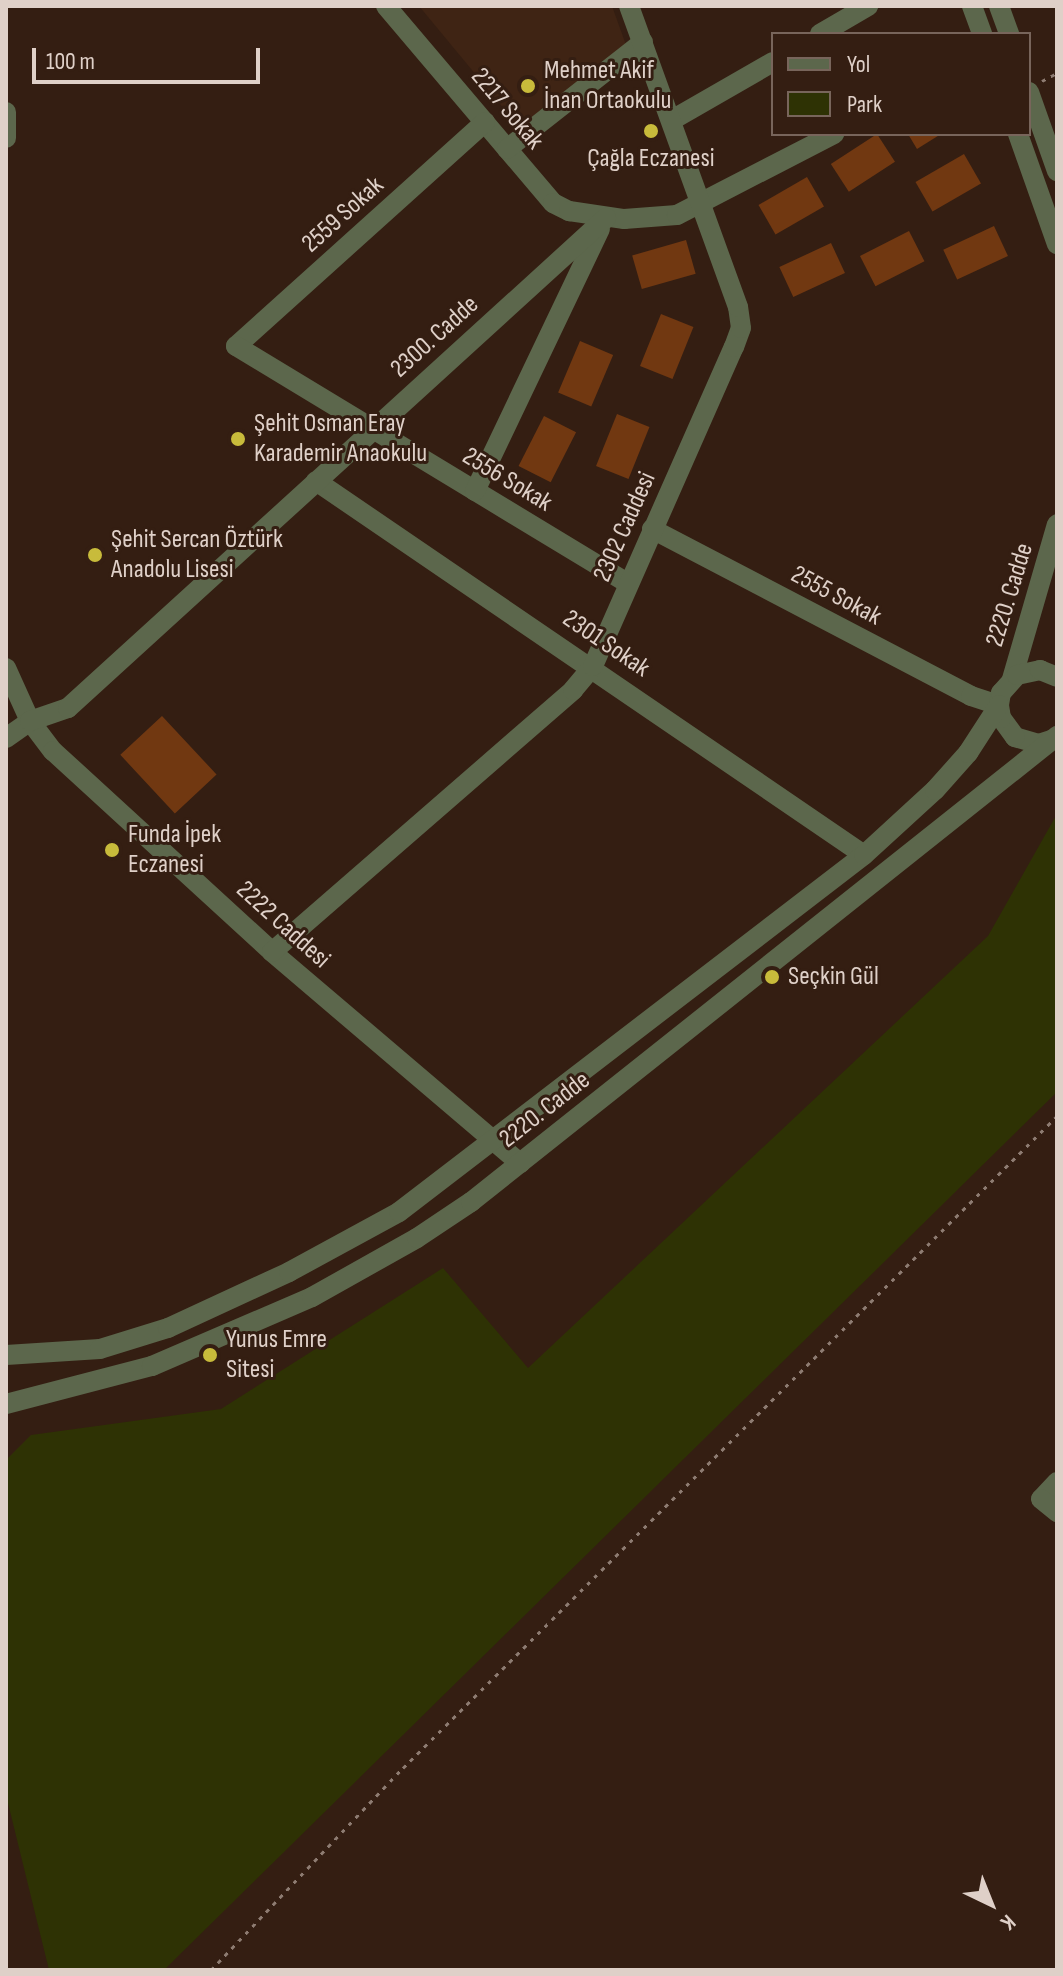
<!DOCTYPE html>
<html>
<head>
<meta charset="utf-8">
<style>
  body { margin:0 }
  #map { position:relative; width:1063px; height:1976px; overflow:hidden; background:#341e12; font-family:"Sofia Sans Condensed",sans-serif }
  div>[style] { position:absolute }
  .built>* { inset:0; background:#3f2414 }
  .green>* { inset:0; background:#2e3204 }
  .building>* { inset:0; background:#713811; transform-origin:0 0 }
  .path>* { height:3px; margin-top:-1.5px; transform-origin:0; background:repeating-linear-gradient(90deg,#8e7c72 0 4px,transparent 0 10px) }
  .minor>* { height:20px; margin:-10px; padding:0 10px; transform-origin:10px; border-radius:10px; background:#5c674c }
  .dots>* { width:22px; height:22px; translate:-50% -50%; box-sizing:border-box; border:4px solid #341e12; border-radius:50% }
  span { translate:-50% -50%; white-space:nowrap; text-align:center; line-height:1.15; -webkit-text-stroke:6px #341e12; paint-order:stroke }
  .poi-label { font-size:26px; color:#dfd0c8 }
  .left { translate:0 -50%; text-align:left }
  .street-label { font-size:26px; color:#dfd0c8 }
  .frame { position:absolute; inset:0; border:8px solid #dfd0c8; pointer-events:none }
  .legend { position:absolute; left:771px; top:32px; width:260px; height:104px; box-sizing:border-box; background:#341e12; border:2px solid #78655b; margin:0; padding:10px 14px; list-style:none; font-size:24px; color:#dfd0c8 }
  .legend li { display:flex; align-items:center; gap:16px; height:40px }
  .legend b { width:40px; border:2px solid #78655b }
  .north { position:absolute; left:951px; top:1864px; width:80px; height:80px; -webkit-text-stroke:6px #341e12; paint-order:stroke; rotate:137deg; font-size:22px; font-weight:700; line-height:32px; text-align:center; color:#dfd0c8 }
  .north::after { content:''; display:block; margin:auto; width:28px; height:36px; background:#dfd0c8; clip-path:polygon(50% 0,100% 100%,50% 72%,0 100%) }
  .scale { position:absolute; left:32px; top:48px; width:228px; height:36px; box-sizing:border-box; border:4px solid #dfd0c8; border-top:0; padding-left:10px; font-size:24px; line-height:28px; white-space:nowrap; color:#dfd0c8; -webkit-text-stroke:6px #341e12; paint-order:stroke }
</style>
</head>
<body>
<div id="map">
  <div class="built">
    <i style="clip-path:polygon(419px 6px,612px 6px,626px 45px,519px 127px)"></i>
  </div>
  <div class="green">
    <i style="clip-path:polygon(1057px 814px,1057px 1092px,164px 1970px,49px 1970px,6px 1795px,6px 1460px,31px 1435px,221px 1409px,443px 1268px,528px 1368px,988px 936px)"></i>
  </div>
  <div class="building">
    <i style="left:877px;top:134px;width:33px;height:55px;rotate:57deg"></i>
    <i style="clip-path:polygon(908px 134px,941px 134px,917px 149px)"></i>
    <i style="left:964px;top:154px;width:34px;height:56px;rotate:60deg"></i>
    <i style="left:807px;top:177px;width:34px;height:56px;rotate:60deg"></i>
    <i style="left:994px;top:226px;width:33px;height:56px;rotate:65deg"></i>
    <i style="left:909px;top:231px;width:34px;height:55px;rotate:63deg"></i>
    <i style="left:686px;top:240px;width:35px;height:56px;rotate:74deg"></i>
    <i style="left:831px;top:243px;width:33px;height:57px;rotate:65deg"></i>
    <i style="left:661px;top:314px;width:35px;height:56px;rotate:22deg"></i>
    <i style="left:580px;top:341px;width:36px;height:56px;rotate:23deg"></i>
    <i style="left:617px;top:414px;width:35px;height:56px;rotate:22deg"></i>
    <i style="left:544px;top:416px;width:36px;height:56px;rotate:27deg"></i>
    <i style="left:162px;top:716px;width:80px;height:57px;rotate:47deg"></i>
  </div>
  <div class="path">
    <i style="left:1042px;top:81px;width:17px;rotate:-28deg"></i>
    <i style="left:211px;top:1970px;width:279px;rotate:-46.5deg"></i>
    <i style="left:403px;top:1768px;width:923px;rotate:-44.91deg"></i>
  </div>
  <div class="minor">
    <i style="left:386px;top:6px;width:258px;rotate:49.7deg"></i>
    <i style="left:553px;top:203px;width:18px;rotate:27deg"></i>
    <i style="left:569px;top:211px;width:56px;rotate:8.3deg"></i>
    <i style="left:624px;top:219px;width:53px;rotate:-4.3deg"></i>
    <i style="left:677px;top:215px;width:177px;rotate:-27.3deg"></i>
    <i style="left:972px;top:6px;width:30px;rotate:70deg"></i>
    <i style="left:999px;top:6px;width:30px;rotate:70deg"></i>
    <i style="left:820px;top:34px;width:56px;rotate:-30.3deg"></i>
    <i style="left:1029px;top:92px;width:84px;rotate:70.5deg"></i>
    <i style="left:6px;top:112px;width:26px;rotate:90deg"></i>
    <i style="left:672px;top:120px;width:116px;rotate:-29.9deg"></i>
    <i style="left:485px;top:122px;width:335px;rotate:138deg"></i>
    <i style="left:236px;top:346px;width:459px;rotate:31.2deg"></i>
    <i style="left:1018px;top:134px;width:117px;rotate:70.5deg"></i>
    <i style="left:507px;top:149px;width:173px;rotate:-38.2deg"></i>
    <i style="left:316px;top:481px;width:663px;rotate:34.31deg"></i>
    <i style="left:475px;top:491px;width:290px;rotate:-64.5deg"></i>
    <i style="left:652px;top:529px;width:360px;rotate:27.6deg"></i>
    <i style="left:971px;top:696px;width:29px;rotate:18deg"></i>
    <i style="left:6px;top:668px;width:58px;rotate:65.6deg"></i>
    <i style="left:30px;top:721px;width:38px;rotate:53deg"></i>
    <i style="left:53px;top:751px;width:297px;rotate:42.5deg"></i>
    <i style="left:272px;top:952px;width:326px;rotate:40.4deg"></i>
    <i style="left:1012px;top:679px;width:161px;rotate:-73.8deg"></i>
    <i style="left:6px;top:738px;width:29px;rotate:-35deg"></i>
    <i style="left:30px;top:721px;width:40px;rotate:-18.9deg"></i>
    <i style="left:68px;top:708px;width:728px;rotate:-42.33deg"></i>
    <i style="left:1051px;top:740px;width:13px;rotate:162deg"></i>
    <i style="left:1039px;top:744px;width:25px;rotate:-164deg"></i>
    <i style="left:1015px;top:737px;width:24px;rotate:-126deg"></i>
    <i style="left:1001px;top:718px;width:13px;rotate:-99deg"></i>
    <i style="left:999px;top:705px;width:12px;rotate:-81deg"></i>
    <i style="left:1001px;top:693px;width:24px;rotate:-48deg"></i>
    <i style="left:1017px;top:675px;width:24px;rotate:-12deg"></i>
    <i style="left:1040px;top:670px;width:18px;rotate:22deg"></i>
    <i style="left:272px;top:952px;width:399px;rotate:-41deg"></i>
    <i style="left:573px;top:690px;width:31px;rotate:-50deg"></i>
    <i style="left:593px;top:666px;width:349px;rotate:-66.2deg"></i>
    <i style="left:734px;top:347px;width:20px;rotate:-70deg"></i>
    <i style="left:741px;top:328px;width:21px;rotate:-98deg"></i>
    <i style="left:738px;top:307px;width:320px;rotate:-109.9deg"></i>
    <i style="left:6px;top:1355px;width:94px;rotate:-3.7deg"></i>
    <i style="left:100px;top:1349px;width:71px;rotate:-17.2deg"></i>
    <i style="left:168px;top:1328px;width:133px;rotate:-24.8deg"></i>
    <i style="left:289px;top:1272px;width:125px;rotate:-28.6deg"></i>
    <i style="left:399px;top:1212px;width:586px;rotate:-37.51deg"></i>
    <i style="left:864px;top:855px;width:96px;rotate:-42.5deg"></i>
    <i style="left:935px;top:790px;width:50px;rotate:-48.3deg"></i>
    <i style="left:968px;top:753px;width:57px;rotate:-57.1deg"></i>
    <i style="left:6px;top:1404px;width:151px;rotate:-14.6deg"></i>
    <i style="left:152px;top:1366px;width:174px;rotate:-23.3deg"></i>
    <i style="left:312px;top:1297px;width:120px;rotate:-29.3deg"></i>
    <i style="left:417px;top:1238px;width:65px;rotate:-33.7deg"></i>
    <i style="left:471px;top:1202px;width:749px;rotate:-38.49deg"></i>
    <i style="left:1057px;top:1482px;width:23px;rotate:133deg"></i>
    <i style="left:1041px;top:1499px;width:21px;rotate:39deg"></i>
  </div>
  <div class="dots">
    <i style="left:528px;top:86px;background:#c8bb3b"></i>
    <i style="left:651px;top:131px;background:#c8bb3b"></i>
    <i style="left:238px;top:439px;background:#c8bb3b"></i>
    <i style="left:95px;top:555px;background:#c8bb3b"></i>
    <i style="left:112px;top:850px;background:#c8bb3b"></i>
    <i style="left:772px;top:977px;background:#c8bb3b"></i>
    <i style="left:210px;top:1355px;background:#c8bb3b"></i>
  </div>
  <div class="poi-label">
    <span class="left" style="left:544px;top:86px">Mehmet Akif<br>İnan Ortaokulu</span>
    <span style="left:651px;top:159px">Çağla Eczanesi</span>
    <span class="left" style="left:254px;top:439px">Şehit Osman Eray<br>Karademir Anaokulu</span>
    <span class="left" style="left:111px;top:555px">Şehit Sercan Öztürk<br>Anadolu Lisesi</span>
    <span class="left" style="left:128px;top:850px">Funda İpek<br>Eczanesi</span>
    <span class="left" style="left:788px;top:977px">Seçkin Gül</span>
    <span class="left" style="left:226px;top:1355px">Yunus Emre<br>Sitesi</span>
  </div>
  <div class="street-label">
    <span style="left:507px;top:109px;rotate:50deg">2217 Sokak</span>
    <span style="left:343px;top:215px;rotate:-42deg">2559 Sokak</span>
    <span style="left:435px;top:337px;rotate:-42deg">2300. Cadde</span>
    <span style="left:507px;top:480px;rotate:31deg">2556 Sokak</span>
    <span style="left:625px;top:527px;rotate:-66deg">2302 Caddesi</span>
    <span style="left:1010px;top:595px;rotate:-73deg">2220. Cadde</span>
    <span style="left:836px;top:596px;rotate:28deg">2555 Sokak</span>
    <span style="left:606px;top:644px;rotate:34deg">2301 Sokak</span>
    <span style="left:283px;top:925px;rotate:42deg">2222 Caddesi</span>
    <span style="left:545px;top:1110px;rotate:-38deg">2220. Cadde</span>
  </div>
  <div class="frame"></div>
  <ul class="legend">
  <li><b style="height:10px;background:#5c674c"></b>Yol</li>
  <li><b style="height:22px;background:#2e3204"></b>Park</li>
  </ul>
  <div class="north">K</div>
  <div class="scale">100 m</div>
</div>
</body>
</html>
